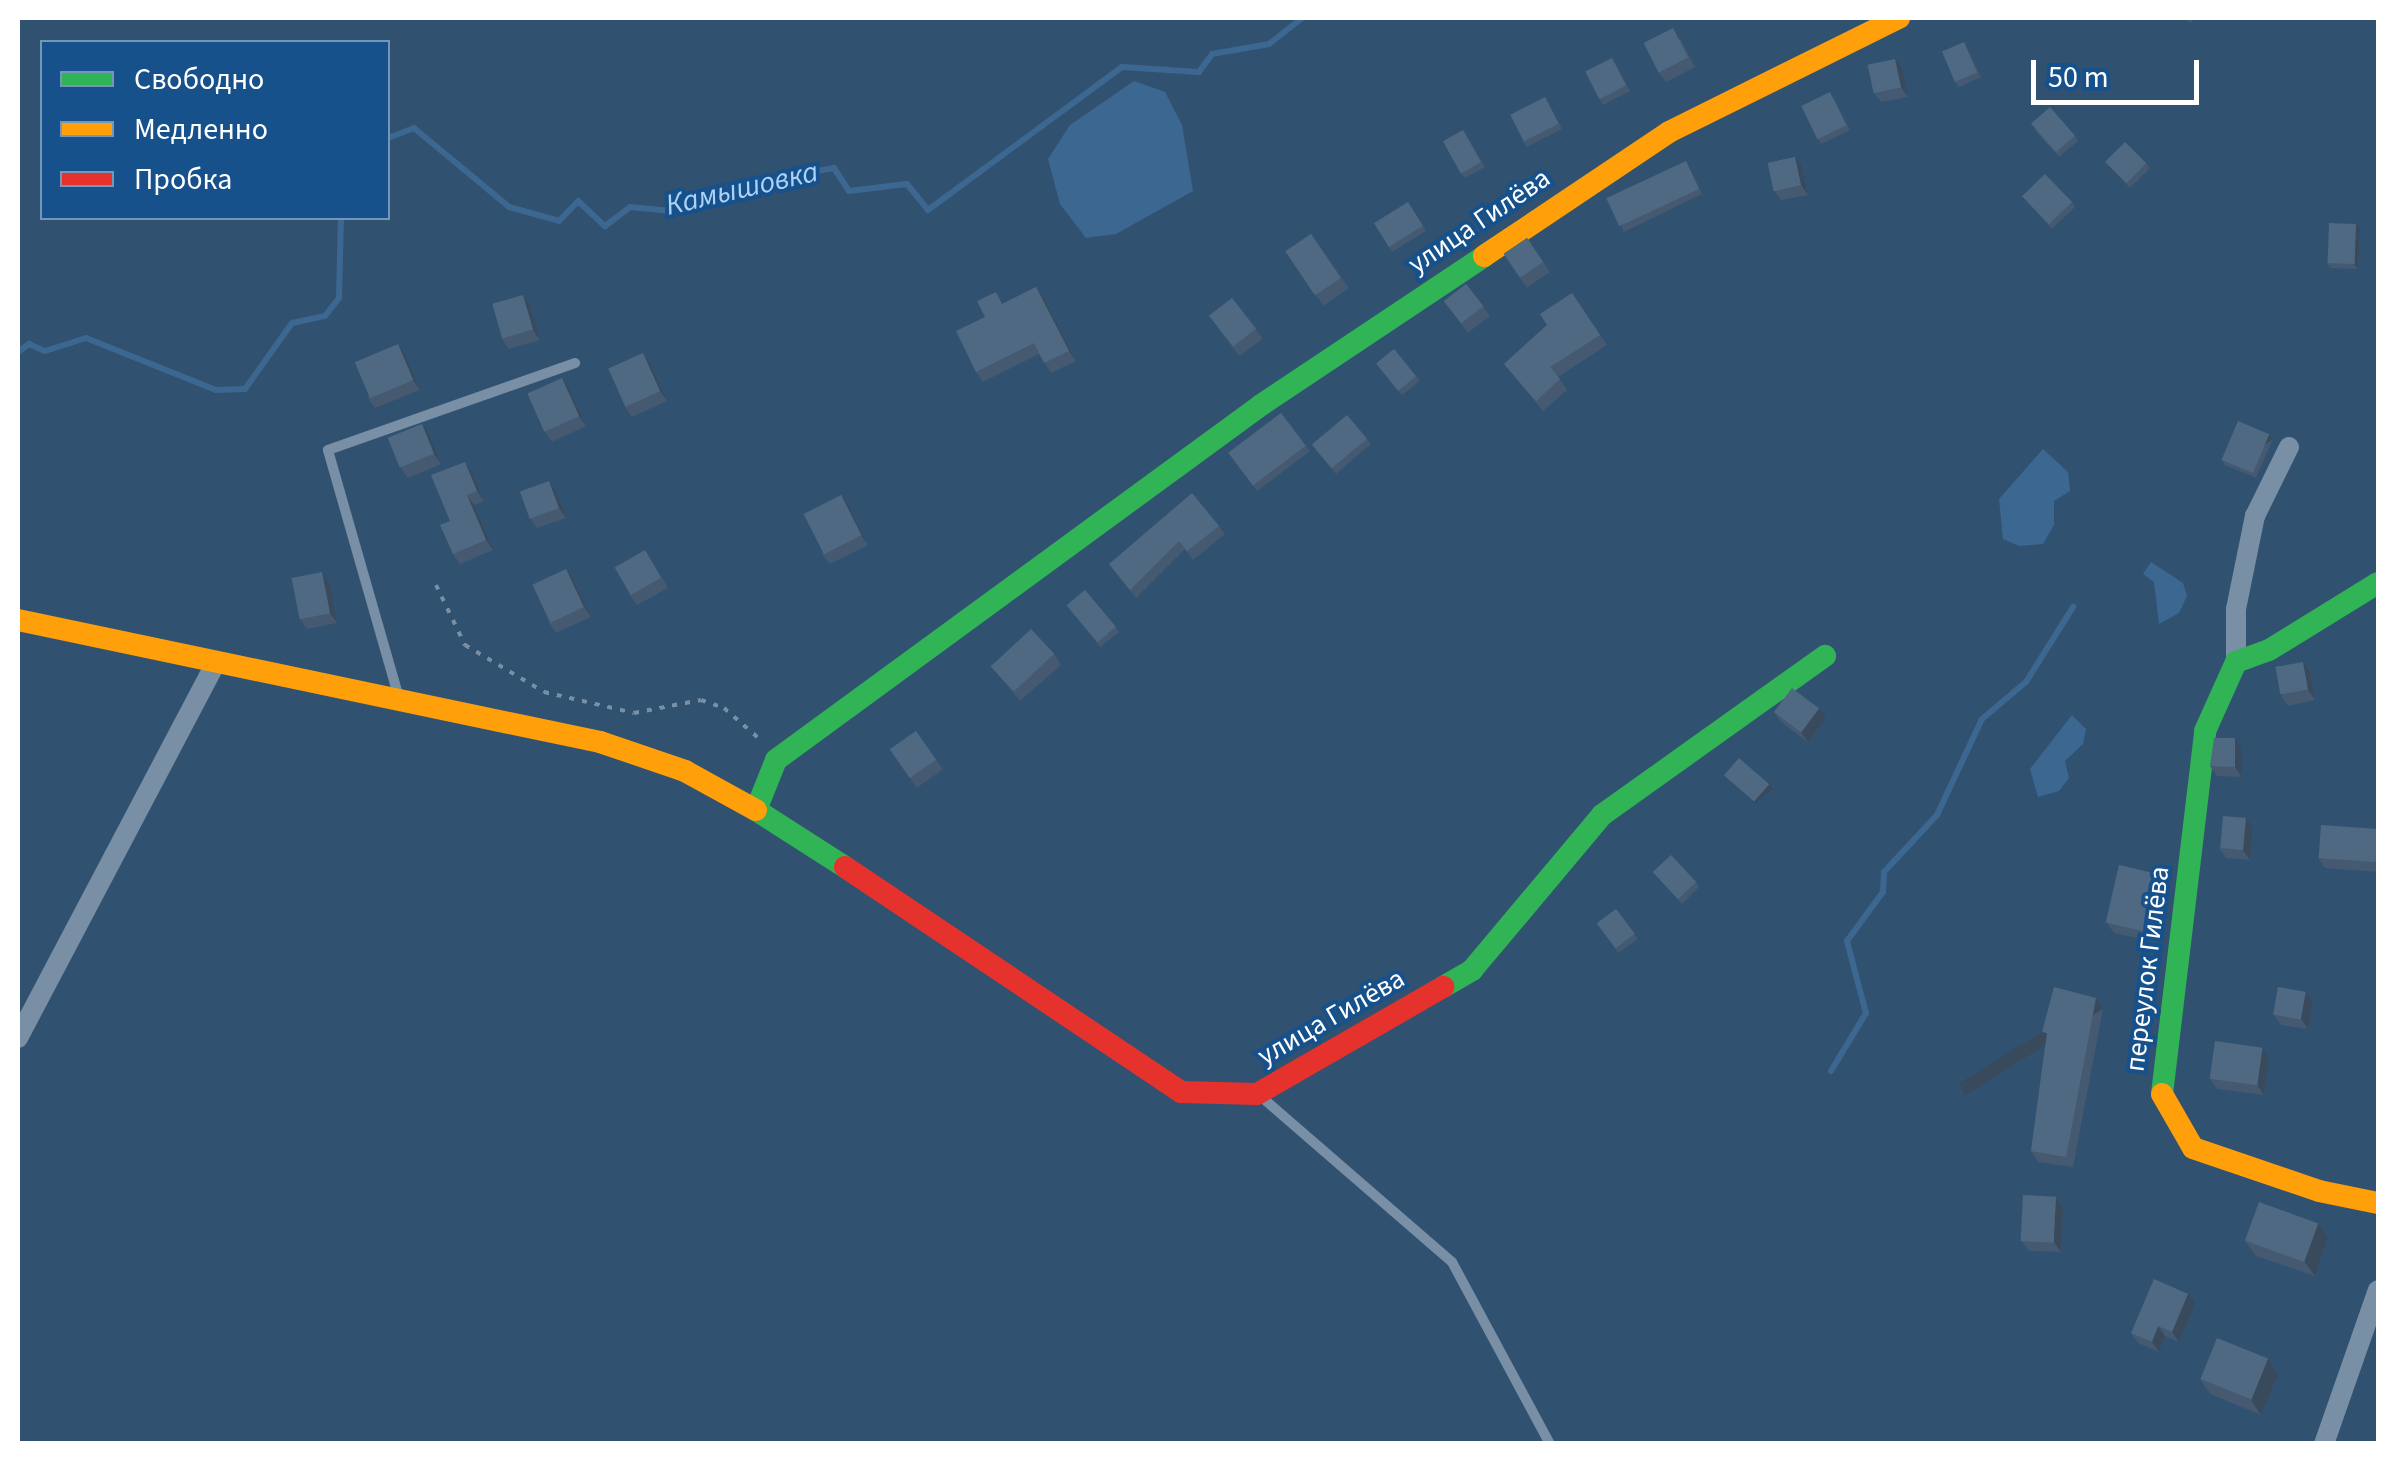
<!DOCTYPE html>
<html>
<head>
<meta charset="utf-8">
<style>
  body { margin:0 }
  #map { position:relative; width:2396px; height:1461px; overflow:hidden; background:#315171; font-family:"Source Sans 3",sans-serif }
  div>[style] { position:absolute }
  .water>* { inset:0; background:#3c6791 }
  .stream>* { height:6px; margin:-3px; padding:0 3px; transform-origin:3px; border-radius:3px; background:#3c6791 }
  .path>* { height:4px; margin-top:-2px; transform-origin:0; background:repeating-linear-gradient(90deg,#788fa5 0 5px,transparent 0 13px) }
  .lane>* { height:10px; margin:-5px; padding:0 5px; transform-origin:5px; border-radius:5px; background:#788fa5 }
  .street>* { height:20px; margin:-10px; padding:0 10px; transform-origin:10px; border-radius:10px; background:#788fa5 }
  .fast>* { height:22px; margin:-11px; padding:0 11px; transform-origin:11px; border-radius:11px; background:#30b455 }
  .slow>* { height:22px; margin:-11px; padding:0 11px; transform-origin:11px; border-radius:11px; background:#ff9f0a }
  .jam>* { height:22px; margin:-11px; padding:0 11px; transform-origin:11px; border-radius:11px; background:#e5322d }
  .wall>* { inset:0; background:#455a71; transform-origin:0 0 }
  .shaded-wall>* { inset:0; background:#384a5c; transform-origin:0 0 }
  .building>* { inset:0; background:#506983; transform-origin:0 0 }
  span { translate:-50% -50%; white-space:nowrap; text-align:center; line-height:1.15; -webkit-text-stroke:8px #16518c; paint-order:stroke }
  .street-label { font-size:28px; color:#fff }
  .water-label { font-size:30px; color:#acd3f7; font-style:italic }
  .frame { position:absolute; inset:0; border:20px solid #fff; pointer-events:none }
  .legend { position:absolute; left:40px; top:40px; width:350px; height:180px; box-sizing:border-box; background:#16518c; border:2px solid #7397ba; margin:0; padding:12px 18px; list-style:none; font-size:30px; color:#fff }
  .legend li { display:flex; align-items:center; gap:20px; height:50px }
  .legend b { width:50px; border:2px solid #7397ba }
  .scale { position:absolute; left:2031px; top:60px; width:168px; height:45px; box-sizing:border-box; border:5px solid #fff; border-top:0; padding-left:12px; font-size:30px; line-height:35px; white-space:nowrap; color:#fff; -webkit-text-stroke:8px #16518c; paint-order:stroke }
</style>
</head>
<body>
<div id="map">
  <div class="water">
    <i style="clip-path:polygon(1134px 81px,1165px 92px,1182px 125px,1193px 191px,1116px 234px,1086px 238px,1060px 204px,1048px 159px,1070px 125px)"></i>
    <i style="clip-path:polygon(2043px 449px,2068px 472px,2070px 491px,2054px 501px,2054px 525px,2043px 544px,2019px 546px,2003px 539px,1999px 499px)"></i>
    <i style="clip-path:polygon(2151px 562px,2183px 583px,2187px 596px,2179px 613px,2159px 624px,2154px 582px,2143px 574px)"></i>
    <i style="clip-path:polygon(2072px 715px,2086px 729px,2083px 744px,2065px 761px,2069px 778px,2059px 791px,2038px 797px,2030px 769px)"></i>
  </div>
  <div class="stream">
    <i style="left:388px;top:138px;width:28px;rotate:-21deg"></i>
    <i style="left:414px;top:128px;width:124px;rotate:39.7deg"></i>
    <i style="left:509px;top:207px;width:52px;rotate:15.6deg"></i>
    <i style="left:559px;top:221px;width:28px;rotate:-46deg"></i>
    <i style="left:578px;top:201px;width:37px;rotate:43deg"></i>
    <i style="left:605px;top:226px;width:31px;rotate:-37deg"></i>
    <i style="left:630px;top:207px;width:42px;rotate:5.4deg"></i>
    <i style="left:672px;top:211px;width:96px;rotate:-18.2deg"></i>
    <i style="left:763px;top:181px;width:72px;rotate:-10.4deg"></i>
    <i style="left:834px;top:168px;width:27px;rotate:57deg"></i>
    <i style="left:849px;top:191px;width:58px;rotate:-6.9deg"></i>
    <i style="left:907px;top:184px;width:33px;rotate:51deg"></i>
    <i style="left:928px;top:210px;width:241px;rotate:-36.4deg"></i>
    <i style="left:1122px;top:67px;width:77px;rotate:3.7deg"></i>
    <i style="left:1199px;top:72px;width:22px;rotate:-54deg"></i>
    <i style="left:1212px;top:54px;width:58px;rotate:-10deg"></i>
    <i style="left:1269px;top:44px;width:42px;rotate:-38.2deg"></i>
    <i style="left:18px;top:352px;width:14px;rotate:-36deg"></i>
    <i style="left:29px;top:344px;width:17px;rotate:24deg"></i>
    <i style="left:45px;top:351px;width:43px;rotate:-17.6deg"></i>
    <i style="left:86px;top:338px;width:140px;rotate:21.8deg"></i>
    <i style="left:216px;top:390px;width:29px;rotate:-2deg"></i>
    <i style="left:245px;top:389px;width:81px;rotate:-54.5deg"></i>
    <i style="left:292px;top:323px;width:34px;rotate:-12deg"></i>
    <i style="left:325px;top:316px;width:23px;rotate:-52deg"></i>
    <i style="left:339px;top:298px;width:80px;rotate:-88.6deg"></i>
    <i style="left:1831px;top:1071px;width:68px;rotate:-58.9deg"></i>
    <i style="left:1866px;top:1013px;width:74px;rotate:-104.8deg"></i>
    <i style="left:1847px;top:941px;width:61px;rotate:-53.7deg"></i>
    <i style="left:1883px;top:892px;width:20px;rotate:-87deg"></i>
    <i style="left:1884px;top:872px;width:78px;rotate:-47.1deg"></i>
    <i style="left:1937px;top:815px;width:106px;rotate:-64.9deg"></i>
    <i style="left:1982px;top:719px;width:57px;rotate:-40.1deg"></i>
    <i style="left:2026px;top:682px;width:89px;rotate:-57.9deg"></i>
  </div>
  <div class="path">
    <i style="left:436px;top:585px;width:67px;rotate:64.2deg"></i>
    <i style="left:465px;top:645px;width:92px;rotate:30.7deg"></i>
    <i style="left:544px;top:692px;width:92px;rotate:13.1deg"></i>
    <i style="left:634px;top:713px;width:68px;rotate:-11deg"></i>
    <i style="left:701px;top:700px;width:24px;rotate:19deg"></i>
    <i style="left:724px;top:708px;width:52px;rotate:41.1deg"></i>
  </div>
  <div class="lane">
    <i style="left:399px;top:698px;width:258px;rotate:-106deg"></i>
    <i style="left:328px;top:450px;width:262px;rotate:-19.4deg"></i>
    <i style="left:1258px;top:1094px;width:257px;rotate:40.9deg"></i>
    <i style="left:1452px;top:1262px;width:207px;rotate:61.7deg"></i>
  </div>
  <div class="street">
    <i style="left:2236px;top:662px;width:53px;rotate:-90deg"></i>
    <i style="left:2236px;top:609px;width:95px;rotate:-78.5deg"></i>
    <i style="left:2255px;top:516px;width:77px;rotate:-63.8deg"></i>
    <i style="left:18px;top:1038px;width:422px;rotate:-62.2deg"></i>
    <i style="left:2324px;top:1444px;width:163px;rotate:-70.7deg"></i>
  </div>
  <div class="fast">
    <i style="left:845px;top:867px;width:106px;rotate:-147.4deg"></i>
    <i style="left:756px;top:810px;width:54px;rotate:-68.2deg"></i>
    <i style="left:776px;top:760px;width:601px;rotate:-36.2deg"></i>
    <i style="left:1261px;top:405px;width:268px;rotate:-33.7deg"></i>
    <i style="left:1443px;top:987px;width:34px;rotate:-30deg"></i>
    <i style="left:1472px;top:970px;width:202px;rotate:-50deg"></i>
    <i style="left:1602px;top:815px;width:274px;rotate:-35.5deg"></i>
    <i style="left:2162px;top:1094px;width:366px;rotate:-83.2deg"></i>
    <i style="left:2205px;top:731px;width:76px;rotate:-65.8deg"></i>
    <i style="left:2236px;top:662px;width:35px;rotate:-20deg"></i>
    <i style="left:2269px;top:650px;width:128px;rotate:-31.6deg"></i>
  </div>
  <div class="slow">
    <i style="left:1484px;top:256px;width:223px;rotate:-33.8deg"></i>
    <i style="left:1669px;top:132px;width:257px;rotate:-26.4deg"></i>
    <i style="left:18px;top:620px;width:595px;rotate:11.84deg"></i>
    <i style="left:600px;top:742px;width:90px;rotate:18.8deg"></i>
    <i style="left:685px;top:771px;width:81px;rotate:28.8deg"></i>
    <i style="left:2162px;top:1094px;width:62px;rotate:60.1deg"></i>
    <i style="left:2193px;top:1148px;width:133px;rotate:18.8deg"></i>
    <i style="left:2319px;top:1191px;width:60px;rotate:11.5deg"></i>
  </div>
  <div class="jam">
    <i style="left:845px;top:867px;width:404px;rotate:33.8deg"></i>
    <i style="left:1181px;top:1092px;width:76px;rotate:1.5deg"></i>
    <i style="left:1257px;top:1094px;width:215px;rotate:-29.9deg"></i>
  </div>
  <div class="wall">
    <i style="clip-path:polygon(2185px 18px,2196px 18px,2190px 23px)"></i>
    <i style="clip-path:polygon(1680px 38px,1695px 67px,1666px 82px,1658px 72px)"></i>
    <i style="clip-path:polygon(1964px 42px,1981px 77px,1959px 87px,1955px 82px)"></i>
    <i style="clip-path:polygon(1612px 58px,1630px 91px,1603px 105px,1600px 100px)"></i>
    <i style="clip-path:polygon(1902px 69px,1908px 97px,1881px 102px,1874px 92px)"></i>
    <i style="clip-path:polygon(1545px 97px,1562px 129px,1527px 147px,1523px 142px)"></i>
    <i style="clip-path:polygon(1833px 97px,1850px 130px,1821px 144px,1818px 139px)"></i>
    <i style="clip-path:polygon(2034px 129px,2075px 136px,2078px 141px,2059px 157px)"></i>
    <i style="clip-path:polygon(1463px 130px,1485px 167px,1465px 178px,1461px 173px)"></i>
    <i style="clip-path:polygon(1686px 161px,1702px 194px,1624px 232px,1621px 227px)"></i>
    <i style="clip-path:polygon(2105px 162px,2146px 163px,2150px 168px,2130px 188px)"></i>
    <i style="clip-path:polygon(1802px 167px,1808px 195px,1781px 200px,1774px 190px)"></i>
    <i style="clip-path:polygon(2022px 196px,2072px 202px,2075px 207px,2052px 229px)"></i>
    <i style="left:1408px;top:202px;width:34px;height:40px;rotate:58deg"></i>
    <i style="clip-path:polygon(2360px 229px,2358px 269px,2330px 268px,2327px 263px)"></i>
    <i style="left:1311px;top:234px;width:66px;height:31px;rotate:55deg"></i>
    <i style="left:1527px;top:238px;width:41px;height:28px;rotate:56deg"></i>
    <i style="left:1466px;top:284px;width:40px;height:28px;rotate:53deg"></i>
    <i style="clip-path:polygon(1036px 287px,1043px 297px,1076px 361px,1051px 373px,1039px 354px,983px 382px,976px 372px,985px 317px,1004px 303px)"></i>
    <i style="clip-path:polygon(1572px 293px,1607px 345px,1558px 377px,1567px 390px,1543px 411px,1504px 364px,1547px 325px)"></i>
    <i style="left:1232px;top:298px;width:51px;height:29px;rotate:53deg"></i>
    <i style="clip-path:polygon(530px 305px,540px 340px,509px 349px,502px 339px)"></i>
    <i style="clip-path:polygon(398px 344px,405px 354px,420px 390px,375px 408px,368px 398px)"></i>
    <i style="left:1394px;top:349px;width:41px;height:23px;rotate:51deg"></i>
    <i style="clip-path:polygon(643px 353px,650px 363px,667px 401px,632px 417px,625px 407px)"></i>
    <i style="clip-path:polygon(569px 388px,586px 426px,552px 442px,545px 432px)"></i>
    <i style="left:1281px;top:413px;width:48px;height:66px;rotate:53deg"></i>
    <i style="clip-path:polygon(429px 434px,441px 464px,408px 478px,401px 468px)"></i>
    <i style="clip-path:polygon(1367px 439px,1371px 444px,1336px 474px,1316px 450px)"></i>
    <i style="clip-path:polygon(2273px 439px,2256px 478px,2225px 465px,2221px 459px)"></i>
    <i style="clip-path:polygon(465px 462px,472px 472px,484px 501px,474px 505px,493px 550px,460px 564px,453px 554px,450px 521px)"></i>
    <i style="clip-path:polygon(556px 491px,566px 518px,537px 528px,530px 518px)"></i>
    <i style="clip-path:polygon(841px 495px,848px 505px,868px 545px,830px 564px,822px 554px)"></i>
    <i style="clip-path:polygon(1219px 526px,1225px 534px,1193px 560px,1185px 549px,1136px 598px,1109px 564px)"></i>
    <i style="clip-path:polygon(645px 550px,668px 588px,637px 605px,630px 595px)"></i>
    <i style="clip-path:polygon(573px 579px,591px 617px,556px 633px,549px 623px)"></i>
    <i style="clip-path:polygon(329px 582px,337px 623px,307px 629px,300px 619px)"></i>
    <i style="left:1085px;top:590px;width:54px;height:24px;rotate:51deg"></i>
    <i style="clip-path:polygon(1054px 654px,1061px 665px,1020px 701px,990px 665px)"></i>
    <i style="clip-path:polygon(2310px 672px,2315px 700px,2288px 706px,2281px 696px)"></i>
    <i style="clip-path:polygon(1774px 712px,1826px 718px,1808px 742px,1781px 722px)"></i>
    <i style="left:916px;top:731px;width:47px;height:32px;rotate:55deg"></i>
    <i style="clip-path:polygon(2242px 748px,2242px 777px,2217px 776px,2210px 766px)"></i>
    <i style="clip-path:polygon(2253px 828px,2250px 860px,2226px 858px,2219px 848px)"></i>
    <i style="clip-path:polygon(2378px 829px,2378px 872px,2325px 868px,2318px 858px)"></i>
    <i style="clip-path:polygon(1653px 872px,1696px 882px,1699px 887px,1682px 904px)"></i>
    <i style="clip-path:polygon(2162px 875px,2169px 885px,2156px 942px,2114px 933px,2107px 923px)"></i>
    <i style="left:1616px;top:909px;width:37px;height:24px;rotate:54deg"></i>
    <i style="clip-path:polygon(2306px 992px,2313px 1002px,2308px 1029px,2281px 1025px,2274px 1015px)"></i>
    <i style="clip-path:polygon(2103px 1009px,2073px 1167px,2038px 1162px,2031px 1151px,2046px 1038px,2042px 1032px)"></i>
    <i style="clip-path:polygon(2269px 1058px,2264px 1095px,2217px 1089px,2210px 1079px)"></i>
    <i style="clip-path:polygon(2056px 1197px,2063px 1207px,2061px 1252px,2029px 1251px,2021px 1241px)"></i>
    <i style="clip-path:polygon(2318px 1223px,2328px 1238px,2315px 1276px,2256px 1256px,2245px 1241px)"></i>
    <i style="clip-path:polygon(2195px 1304px,2179px 1342px,2165px 1336px,2159px 1352px,2138px 1343px,2131px 1333px)"></i>
    <i style="clip-path:polygon(2268px 1359px,2278px 1374px,2261px 1415px,2210px 1394px,2200px 1379px)"></i>
  </div>
  <div class="shaded-wall">
    <i style="clip-path:polygon(1895px 59px,1902px 69px,1908px 97px,1901px 87px)"></i>
    <i style="clip-path:polygon(1795px 157px,1802px 167px,1808px 195px,1801px 185px)"></i>
    <i style="clip-path:polygon(2356px 224px,2360px 229px,2358px 269px,2354px 264px)"></i>
    <i style="clip-path:polygon(1036px 287px,1043px 297px,1076px 361px,1069px 351px)"></i>
    <i style="clip-path:polygon(523px 295px,530px 305px,540px 340px,533px 330px)"></i>
    <i style="clip-path:polygon(398px 344px,405px 354px,420px 390px,413px 380px)"></i>
    <i style="clip-path:polygon(643px 353px,650px 363px,667px 401px,660px 391px)"></i>
    <i style="clip-path:polygon(562px 378px,569px 388px,586px 426px,579px 416px)"></i>
    <i style="clip-path:polygon(422px 424px,429px 434px,441px 464px,434px 454px)"></i>
    <i style="left:2269px;top:434px;width:6px;height:43px;rotate:51deg"></i>
    <i style="clip-path:polygon(465px 462px,472px 472px,484px 501px,477px 491px)"></i>
    <i style="clip-path:polygon(549px 481px,556px 491px,566px 518px,559px 508px)"></i>
    <i style="clip-path:polygon(467px 495px,474px 505px,493px 550px,486px 540px)"></i>
    <i style="clip-path:polygon(841px 495px,848px 505px,868px 545px,861px 535px)"></i>
    <i style="clip-path:polygon(566px 569px,573px 579px,591px 617px,584px 607px)"></i>
    <i style="clip-path:polygon(322px 572px,329px 582px,337px 623px,330px 613px)"></i>
    <i style="clip-path:polygon(2303px 662px,2310px 672px,2315px 700px,2308px 690px)"></i>
    <i style="clip-path:polygon(1819px 708px,1826px 718px,1808px 742px,1801px 732px)"></i>
    <i style="clip-path:polygon(2235px 738px,2242px 748px,2242px 777px,2235px 767px)"></i>
    <i style="left:1769px;top:784px;width:6px;height:23px;rotate:51deg"></i>
    <i style="clip-path:polygon(2246px 818px,2253px 828px,2250px 860px,2243px 850px)"></i>
    <i style="clip-path:polygon(2162px 875px,2169px 885px,2156px 942px,2149px 932px)"></i>
    <i style="clip-path:polygon(2306px 992px,2313px 1002px,2308px 1029px,2301px 1019px)"></i>
    <i style="left:2096px;top:998px;width:13px;height:162px;rotate:58deg"></i>
    <i style="clip-path:polygon(2262px 1048px,2269px 1058px,2264px 1095px,2257px 1085px)"></i>
    <i style="clip-path:polygon(2056px 1197px,2063px 1207px,2061px 1252px,2054px 1242px)"></i>
    <i style="clip-path:polygon(2318px 1223px,2328px 1238px,2315px 1276px,2304px 1261px)"></i>
    <i style="clip-path:polygon(2188px 1294px,2195px 1304px,2179px 1342px,2172px 1332px)"></i>
    <i style="clip-path:polygon(2158px 1326px,2165px 1336px,2159px 1352px,2152px 1342px)"></i>
    <i style="clip-path:polygon(2268px 1359px,2278px 1374px,2261px 1415px,2251px 1400px)"></i>
  </div>
  <div class="building">
    <i style="left:1673px;top:28px;width:33px;height:33px;rotate:63deg"></i>
    <i style="left:1964px;top:42px;width:33px;height:24px;rotate:67deg"></i>
    <i style="left:1612px;top:58px;width:31px;height:30px;rotate:63deg"></i>
    <i style="left:1895px;top:59px;width:29px;height:28px;rotate:78deg"></i>
    <i style="left:1830px;top:92px;width:37px;height:32px;rotate:64deg"></i>
    <i style="left:1545px;top:97px;width:30px;height:39px;rotate:63deg"></i>
    <i style="left:2050px;top:107px;width:38px;height:25px;rotate:49deg"></i>
    <i style="left:1463px;top:130px;width:37px;height:23px;rotate:61deg"></i>
    <i style="left:2125px;top:142px;width:30px;height:28px;rotate:45deg"></i>
    <i style="left:1795px;top:157px;width:29px;height:28px;rotate:78deg"></i>
    <i style="left:1686px;top:161px;width:31px;height:88px;rotate:65deg"></i>
    <i style="left:2045px;top:174px;width:39px;height:32px;rotate:46deg"></i>
    <i style="left:1408px;top:202px;width:28px;height:40px;rotate:58deg"></i>
    <i style="left:2329px;top:223px;width:27px;height:40px;rotate:2deg"></i>
    <i style="left:1311px;top:234px;width:53px;height:31px;rotate:56deg"></i>
    <i style="left:1527px;top:238px;width:29px;height:28px;rotate:56deg"></i>
    <i style="left:1466px;top:284px;width:28px;height:28px;rotate:52deg"></i>
    <i style="clip-path:polygon(1036px 287px,1069px 351px,1044px 363px,1034px 343px,976px 372px,956px 331px,985px 317px,977px 301px,996px 292px,1002px 304px)"></i>
    <i style="clip-path:polygon(1572px 293px,1600px 335px,1550px 367px,1560px 379px,1536px 401px,1504px 364px,1547px 325px,1540px 314px)"></i>
    <i style="left:523px;top:295px;width:36px;height:32px;rotate:74deg"></i>
    <i style="left:1232px;top:298px;width:39px;height:29px;rotate:52deg"></i>
    <i style="left:398px;top:344px;width:39px;height:47px;rotate:67deg"></i>
    <i style="left:1394px;top:349px;width:35px;height:23px;rotate:51deg"></i>
    <i style="left:643px;top:353px;width:42px;height:38px;rotate:66deg"></i>
    <i style="left:562px;top:378px;width:42px;height:38px;rotate:66deg"></i>
    <i style="left:1281px;top:413px;width:41px;height:66px;rotate:53deg"></i>
    <i style="left:1347px;top:415px;width:31px;height:46px;rotate:50deg"></i>
    <i style="left:2238px;top:421px;width:34px;height:42px;rotate:23deg"></i>
    <i style="left:422px;top:424px;width:32px;height:37px;rotate:68deg"></i>
    <i style="clip-path:polygon(465px 462px,477px 491px,467px 495px,486px 540px,453px 554px,440px 525px,450px 521px,431px 475px)"></i>
    <i style="left:549px;top:481px;width:29px;height:31px;rotate:70deg"></i>
    <i style="clip-path:polygon(1192px 493px,1219px 526px,1187px 551px,1179px 541px,1130px 590px,1109px 564px)"></i>
    <i style="left:841px;top:495px;width:45px;height:42px;rotate:63deg"></i>
    <i style="left:645px;top:550px;width:32px;height:35px;rotate:60deg"></i>
    <i style="left:566px;top:569px;width:42px;height:37px;rotate:65deg"></i>
    <i style="left:322px;top:572px;width:42px;height:31px;rotate:79deg"></i>
    <i style="left:1085px;top:590px;width:48px;height:24px;rotate:50deg"></i>
    <i style="left:1031px;top:629px;width:34px;height:55px;rotate:47deg"></i>
    <i style="left:2303px;top:662px;width:28px;height:28px;rotate:80deg"></i>
    <i style="left:1792px;top:688px;width:34px;height:30px;rotate:37deg"></i>
    <i style="left:916px;top:731px;width:35px;height:32px;rotate:55deg"></i>
    <i style="clip-path:polygon(2214px 738px,2235px 738px,2235px 767px,2210px 766px)"></i>
    <i style="left:1739px;top:758px;width:40px;height:23px;rotate:41deg"></i>
    <i style="left:2223px;top:816px;width:23px;height:32px;rotate:5deg"></i>
    <i style="left:2321px;top:825px;width:57px;height:33px;rotate:4deg"></i>
    <i style="left:1671px;top:855px;width:37px;height:25px;rotate:47deg"></i>
    <i style="left:2119px;top:865px;width:44px;height:59px;rotate:13deg"></i>
    <i style="left:1616px;top:909px;width:31px;height:24px;rotate:53deg"></i>
    <i style="clip-path:polygon(2054px 987px,2096px 998px,2066px 1157px,2031px 1151px,2047px 1033px,2042px 1032px)"></i>
    <i style="left:2278px;top:987px;width:28px;height:28px;rotate:10deg"></i>
    <i style="left:2215px;top:1041px;width:48px;height:38px;rotate:8deg"></i>
    <i style="left:2023px;top:1195px;width:33px;height:46px;rotate:3deg"></i>
    <i style="left:2259px;top:1202px;width:63px;height:41px;rotate:20deg"></i>
    <i style="clip-path:polygon(2154px 1279px,2188px 1294px,2172px 1332px,2158px 1326px,2152px 1342px,2131px 1333px)"></i>
    <i style="left:2217px;top:1338px;width:55px;height:44px;rotate:22deg"></i>
  </div>
  <div class="street-label">
    <span style="left:1479px;top:221px;rotate:-34deg">улица Гилёва</span>
    <span style="left:2147px;top:969px;rotate:-83deg">переулок Гилёва</span>
    <span style="left:1331px;top:1017px;rotate:-30deg">улица Гилёва</span>
  </div>
  <div class="water-label">
    <span style="left:742px;top:189px;rotate:-13deg">Камышовка</span>
  </div>
  <div class="frame"></div>
  <ul class="legend">
  <li><b style="height:12px;background:#30b455"></b>Свободно</li>
  <li><b style="height:12px;background:#ff9f0a"></b>Медленно</li>
  <li><b style="height:12px;background:#e5322d"></b>Пробка</li>
  </ul>
  <div class="scale">50 m</div>
</div>
</body>
</html>
